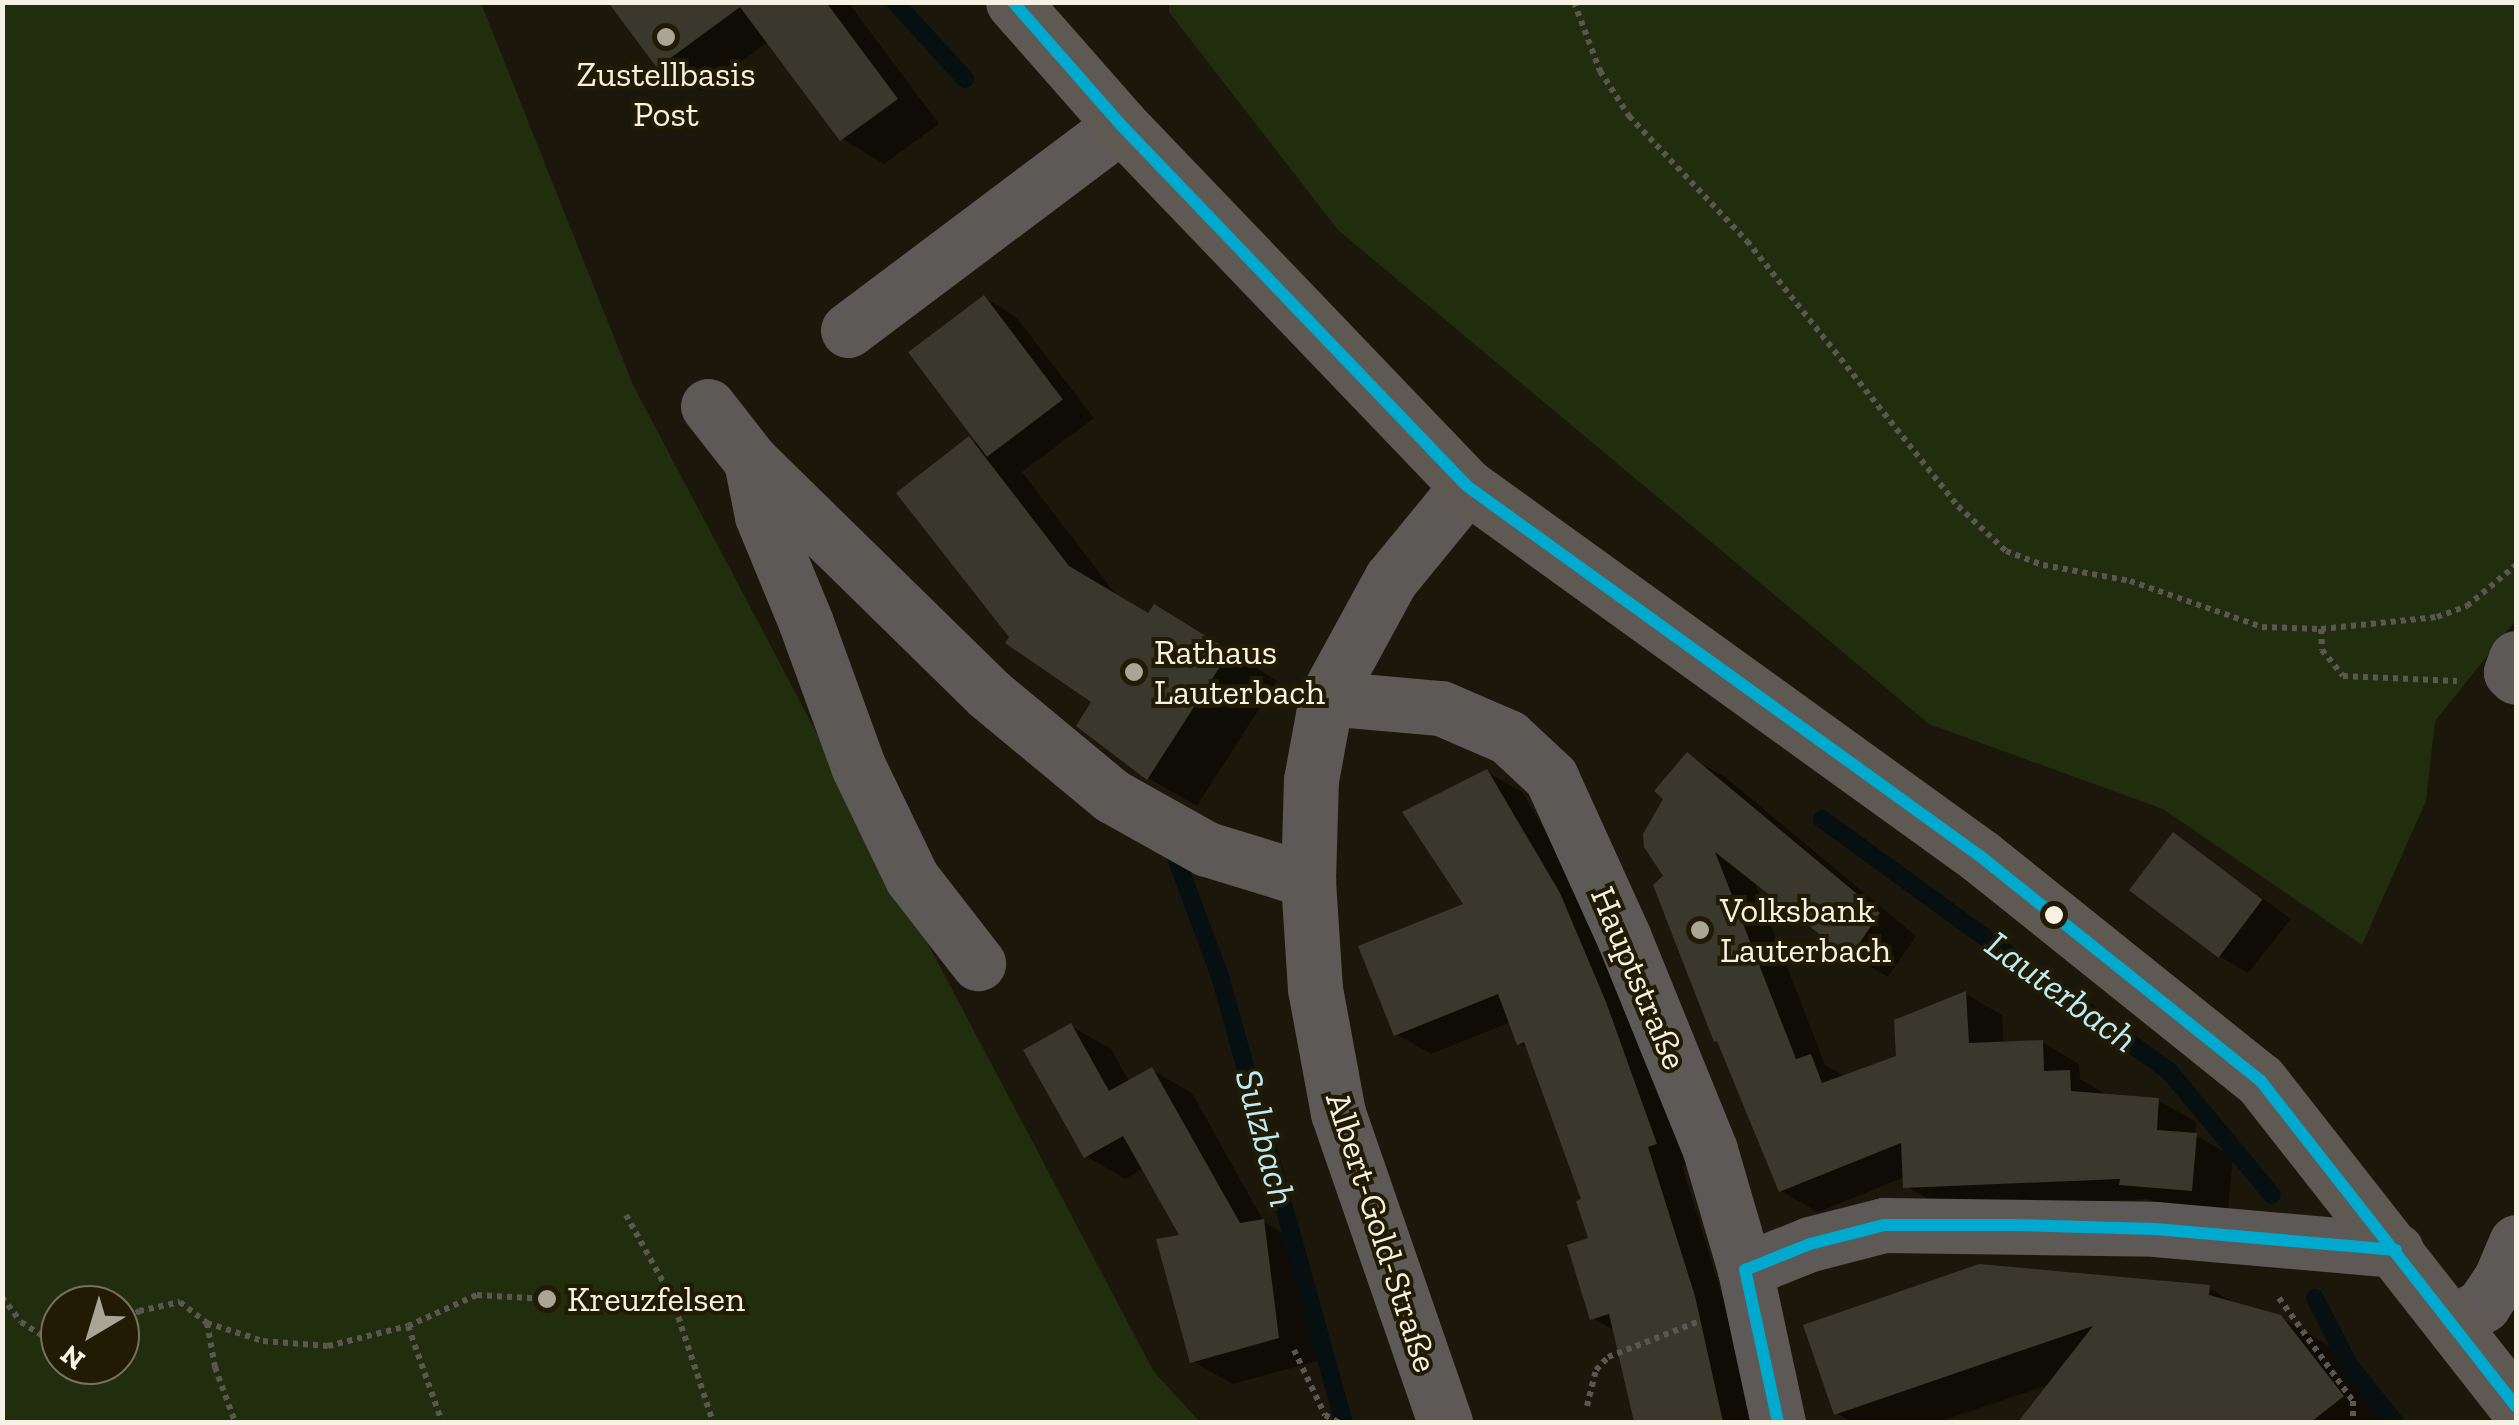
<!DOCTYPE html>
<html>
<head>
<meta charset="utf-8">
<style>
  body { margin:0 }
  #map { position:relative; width:2519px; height:1425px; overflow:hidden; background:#1b180b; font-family:"Zilla Slab",serif }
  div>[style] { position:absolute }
  .green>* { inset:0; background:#212e0d }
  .shadow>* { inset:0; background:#0007 }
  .stream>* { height:18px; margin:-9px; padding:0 9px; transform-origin:9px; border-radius:9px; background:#061011 }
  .building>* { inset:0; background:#3a372c; transform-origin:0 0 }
  .path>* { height:6px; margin-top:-3px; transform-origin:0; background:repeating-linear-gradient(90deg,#5a5651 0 5px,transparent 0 10px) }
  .minor>* { height:55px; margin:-27.5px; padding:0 27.5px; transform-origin:27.5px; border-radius:27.5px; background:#5d5957 }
  .major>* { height:55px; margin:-27.5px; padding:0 27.5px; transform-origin:27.5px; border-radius:27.5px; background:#5e5953 }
  .bus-1>* { height:12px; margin:-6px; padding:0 6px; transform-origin:6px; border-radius:6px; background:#00a9ce }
  .dots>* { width:28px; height:28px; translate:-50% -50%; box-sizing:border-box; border:5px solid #221b04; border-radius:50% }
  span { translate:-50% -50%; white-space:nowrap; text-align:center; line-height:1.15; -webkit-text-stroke:8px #221b04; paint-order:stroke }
  .poi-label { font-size:35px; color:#f6f2e3 }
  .left { translate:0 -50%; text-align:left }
  .street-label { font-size:35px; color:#f6f2e3 }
  .water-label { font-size:38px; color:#bdecf9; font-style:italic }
  .frame { position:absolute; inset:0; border:5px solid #f6f2e3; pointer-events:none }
  .north { position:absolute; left:40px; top:1285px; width:100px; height:100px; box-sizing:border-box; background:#221b04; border:2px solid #77715d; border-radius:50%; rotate:218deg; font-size:28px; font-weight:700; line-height:40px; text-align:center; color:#f6f2e3 }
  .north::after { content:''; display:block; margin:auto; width:35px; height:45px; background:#a9a697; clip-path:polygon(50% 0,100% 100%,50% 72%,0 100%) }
</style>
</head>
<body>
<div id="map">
  <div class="green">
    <i style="clip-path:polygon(1169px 2px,2516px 3px,2516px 620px,2435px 721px,2426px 801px,2362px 945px,2163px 809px,1929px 724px,1338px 230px,1169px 12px)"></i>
    <i style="clip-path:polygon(evenodd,3px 3px,481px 3px,633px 385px,1154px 1372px,1200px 1422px,3px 1422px,3px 3px,60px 1305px,120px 1305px,120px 1365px,60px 1365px,60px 1305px)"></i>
  </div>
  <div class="shadow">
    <i style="clip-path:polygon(611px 2px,848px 2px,939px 124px,884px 164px,842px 139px,769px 41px,701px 91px,658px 66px)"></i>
    <i style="clip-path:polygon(985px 298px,1016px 317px,1094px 418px,1022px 472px,1118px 597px,1149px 616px,1204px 635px,1277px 681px,1197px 806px,1148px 778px,1080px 725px,1094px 701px,1012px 637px,969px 439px,986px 448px)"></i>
    <i style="clip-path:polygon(1688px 756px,1725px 777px,1916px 936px,1888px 977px,1851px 956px,1753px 878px,1825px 1065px,1846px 1077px,1898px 1058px,1966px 994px,2002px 1015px,2004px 1044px,2042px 1042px,2079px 1064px,2080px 1079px,2106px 1094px,2159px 1101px,2196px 1122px,2195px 1135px,2233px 1157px,2228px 1211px,2158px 1205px,2148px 1199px,1943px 1208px,1906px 1186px,1905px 1177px,1818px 1212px,1781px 1191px,1667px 876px)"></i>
    <i style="clip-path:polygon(1487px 772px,1522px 792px,1595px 915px,1690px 1164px,1682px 1166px,1729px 1318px,1753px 1422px,1637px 1422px,1616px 1331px,1592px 1318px,1591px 1240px,1584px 1201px,1529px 1049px,1519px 1043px,1511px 1022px,1431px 1054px,1396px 1034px,1467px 905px)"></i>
    <i style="clip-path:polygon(2174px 835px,2291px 919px,2248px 973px,2219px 956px)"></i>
    <i style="clip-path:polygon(1071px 1026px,1111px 1049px,1130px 1083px,1152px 1070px,1192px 1093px,1264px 1222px,1303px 1244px,1318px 1361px,1232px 1384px,1192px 1361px,1183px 1237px,1144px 1168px,1125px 1179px,1086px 1156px)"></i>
    <i style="clip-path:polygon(2209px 1288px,2242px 1307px,2280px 1317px,2329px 1346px,2389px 1422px,2021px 1422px,2051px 1384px,1938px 1422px,1852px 1422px,1836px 1413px,1806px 1326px)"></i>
  </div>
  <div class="stream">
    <i style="left:895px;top:2px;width:104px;rotate:47.7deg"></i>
    <i style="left:1822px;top:819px;width:429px;rotate:36deg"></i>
    <i style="left:2169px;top:1071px;width:161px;rotate:50.3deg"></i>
    <i style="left:1176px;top:858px;width:126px;rotate:69.6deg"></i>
    <i style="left:1220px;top:976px;width:463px;rotate:74.5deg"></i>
    <i style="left:2315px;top:1298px;width:75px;rotate:63.1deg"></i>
    <i style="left:2349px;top:1365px;width:73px;rotate:51.1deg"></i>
  </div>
  <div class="building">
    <i style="clip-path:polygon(608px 2px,826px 2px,898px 99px,840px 141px,740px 7px,657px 68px)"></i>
    <i style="left:984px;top:295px;width:131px;height:95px;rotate:53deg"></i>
    <i style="clip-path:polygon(969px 436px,1069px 566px,1148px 613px,1154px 604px,1230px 651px,1147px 780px,1076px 726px,1091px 702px,1005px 643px,1009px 637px,896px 493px)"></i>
    <i style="clip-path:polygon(1687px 752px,1880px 913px,1856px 948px,1837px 948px,1715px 852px,1796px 1059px,1811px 1054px,1822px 1083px,1896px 1056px,1894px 1020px,1966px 991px,1969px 1043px,2043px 1040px,2044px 1071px,2070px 1070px,2071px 1091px,2159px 1098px,2157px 1130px,2197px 1133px,2192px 1191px,2119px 1185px,2120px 1179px,1903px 1188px,1901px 1143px,1779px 1192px,1717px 1041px,1714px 1042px,1653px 885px,1663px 876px,1644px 847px,1643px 834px,1663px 799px,1654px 791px)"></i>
    <i style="clip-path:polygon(1487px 769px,1560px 893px,1606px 1002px,1657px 1144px,1648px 1147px,1695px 1296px,1723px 1422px,1634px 1422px,1609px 1314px,1590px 1320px,1567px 1245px,1588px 1238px,1576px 1201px,1581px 1199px,1524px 1042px,1517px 1045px,1498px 994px,1394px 1036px,1358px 946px,1463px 904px,1402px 812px)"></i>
    <i style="left:2173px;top:832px;width:112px;height:73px;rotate:37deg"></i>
    <i style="clip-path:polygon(1071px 1023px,1109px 1091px,1152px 1067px,1240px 1223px,1264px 1219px,1279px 1338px,1190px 1363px,1156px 1239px,1179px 1235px,1123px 1136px,1084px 1158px,1023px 1050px)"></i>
    <i style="clip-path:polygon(1979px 1264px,2210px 1285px,2209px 1295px,2281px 1315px,2344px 1396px,2311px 1422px,2018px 1422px,2093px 1326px,1834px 1415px,1803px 1325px)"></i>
  </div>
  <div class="path">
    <i style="left:1574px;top:2px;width:74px;rotate:69.4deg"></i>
    <i style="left:1600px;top:71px;width:54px;rotate:57.2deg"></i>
    <i style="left:1629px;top:116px;width:172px;rotate:46.7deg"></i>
    <i style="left:1747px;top:241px;width:339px;rotate:51.5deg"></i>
    <i style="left:1958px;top:506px;width:66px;rotate:43.2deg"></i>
    <i style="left:2006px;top:551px;width:40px;rotate:21deg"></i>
    <i style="left:2043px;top:565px;width:88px;rotate:10.4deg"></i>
    <i style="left:2130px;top:581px;width:140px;rotate:19.2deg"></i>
    <i style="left:2262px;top:627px;width:59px;rotate:1.9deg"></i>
    <i style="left:2321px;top:629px;width:117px;rotate:-5.9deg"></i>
    <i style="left:2437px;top:617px;width:32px;rotate:-20deg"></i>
    <i style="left:2467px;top:606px;width:64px;rotate:-39.9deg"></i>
    <i style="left:2321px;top:629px;width:21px;rotate:87deg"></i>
    <i style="left:2322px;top:650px;width:33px;rotate:51deg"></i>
    <i style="left:2343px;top:676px;width:114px;rotate:2.5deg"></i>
    <i style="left:626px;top:1215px;width:95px;rotate:61deg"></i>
    <i style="left:672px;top:1298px;width:131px;rotate:71.7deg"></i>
    <i style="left:2px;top:1297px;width:31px;rotate:53deg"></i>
    <i style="left:21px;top:1322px;width:46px;rotate:32.7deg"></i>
    <i style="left:2279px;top:1298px;width:127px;rotate:54.3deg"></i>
    <i style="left:2353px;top:1401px;width:21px;rotate:90deg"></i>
    <i style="left:207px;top:1323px;width:45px;rotate:79.7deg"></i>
    <i style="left:215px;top:1367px;width:59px;rotate:70deg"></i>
    <i style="left:120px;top:1325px;width:24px;rotate:-36deg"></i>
    <i style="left:139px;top:1311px;width:42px;rotate:-12.4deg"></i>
    <i style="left:180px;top:1302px;width:34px;rotate:38deg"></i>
    <i style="left:207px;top:1323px;width:59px;rotate:17.8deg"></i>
    <i style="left:263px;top:1341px;width:65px;rotate:4.4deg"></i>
    <i style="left:328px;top:1346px;width:82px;rotate:-14deg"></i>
    <i style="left:408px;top:1326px;width:76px;rotate:-24.2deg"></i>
    <i style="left:477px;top:1295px;width:70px;rotate:3.3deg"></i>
    <i style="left:408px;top:1326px;width:102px;rotate:70.5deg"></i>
    <i style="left:1294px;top:1350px;width:72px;rotate:64.5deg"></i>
    <i style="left:1325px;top:1415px;width:15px;rotate:28deg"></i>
    <i style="left:1587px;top:1406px;width:37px;rotate:-76deg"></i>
    <i style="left:1596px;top:1370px;width:18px;rotate:-47deg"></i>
    <i style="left:1608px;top:1357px;width:99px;rotate:-21.4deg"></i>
  </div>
  <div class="minor">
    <i style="left:848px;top:330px;width:341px;rotate:-36.9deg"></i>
    <i style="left:708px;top:406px;width:70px;rotate:52deg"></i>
    <i style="left:751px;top:461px;width:333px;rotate:44.4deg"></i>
    <i style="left:989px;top:694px;width:160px;rotate:39.7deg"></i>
    <i style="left:1112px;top:796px;width:109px;rotate:29.2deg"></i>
    <i style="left:1207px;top:849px;width:106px;rotate:17.1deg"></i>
    <i style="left:751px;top:461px;width:56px;rotate:78.7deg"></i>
    <i style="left:762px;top:516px;width:116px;rotate:67.6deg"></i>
    <i style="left:806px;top:623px;width:152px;rotate:70deg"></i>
    <i style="left:858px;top:766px;width:124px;rotate:64.3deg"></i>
    <i style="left:912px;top:878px;width:108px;rotate:52.2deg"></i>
    <i style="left:2516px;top:658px;width:15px;rotate:110deg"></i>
    <i style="left:2511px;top:672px;width:7px;rotate:45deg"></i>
    <i style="left:1326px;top:698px;width:115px;rotate:5deg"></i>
    <i style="left:1441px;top:708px;width:73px;rotate:23.4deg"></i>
    <i style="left:1508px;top:737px;width:59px;rotate:42.9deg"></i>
    <i style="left:1551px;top:777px;width:177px;rotate:65.6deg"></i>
    <i style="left:1624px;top:938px;width:229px;rotate:67.9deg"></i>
    <i style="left:1710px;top:1150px;width:125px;rotate:73.7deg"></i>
    <i style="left:1745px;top:1270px;width:156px;rotate:77.8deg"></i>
    <i style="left:1745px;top:1270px;width:70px;rotate:-21.8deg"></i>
    <i style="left:1810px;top:1244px;width:76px;rotate:-14.4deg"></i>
    <i style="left:1884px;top:1225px;width:271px;rotate:0.8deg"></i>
    <i style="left:2155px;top:1229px;width:242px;rotate:5deg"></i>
    <i style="left:2454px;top:1322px;width:34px;rotate:-30deg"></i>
    <i style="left:2483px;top:1305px;width:32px;rotate:-56deg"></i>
    <i style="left:2501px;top:1278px;width:39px;rotate:-67deg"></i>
    <i style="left:1445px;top:1422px;width:327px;rotate:-109.1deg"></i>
    <i style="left:1338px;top:1113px;width:126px;rotate:-100.5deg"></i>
    <i style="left:1315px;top:989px;width:109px;rotate:-93.7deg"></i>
    <i style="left:1308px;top:880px;width:100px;rotate:-88.3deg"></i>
    <i style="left:1311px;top:780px;width:83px;rotate:-79.6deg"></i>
    <i style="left:1326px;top:698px;width:136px;rotate:-61.4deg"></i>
    <i style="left:1391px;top:579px;width:120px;rotate:-50.7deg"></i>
  </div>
  <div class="major">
    <i style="left:1013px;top:2px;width:164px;rotate:48.7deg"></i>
    <i style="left:1121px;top:125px;width:500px;rotate:46.22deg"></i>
    <i style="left:1467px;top:486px;width:633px;rotate:35.8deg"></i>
    <i style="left:1980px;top:856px;width:359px;rotate:38.7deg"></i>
    <i style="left:2260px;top:1080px;width:415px;rotate:51.9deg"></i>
  </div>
  <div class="bus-1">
    <i style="left:1013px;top:2px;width:164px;rotate:48.7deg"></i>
    <i style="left:1121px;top:125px;width:500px;rotate:46.22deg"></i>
    <i style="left:1467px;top:486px;width:633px;rotate:35.8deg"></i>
    <i style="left:1980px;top:856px;width:359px;rotate:38.7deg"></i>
    <i style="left:2260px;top:1080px;width:415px;rotate:51.9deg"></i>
    <i style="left:1778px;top:1422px;width:156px;rotate:-102.2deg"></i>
    <i style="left:1745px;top:1270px;width:70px;rotate:-21.8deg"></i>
    <i style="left:1810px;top:1244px;width:76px;rotate:-14.4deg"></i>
    <i style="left:1884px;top:1225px;width:129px"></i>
    <i style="left:2013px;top:1225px;width:142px;rotate:1.6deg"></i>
    <i style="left:2155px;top:1229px;width:242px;rotate:5deg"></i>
  </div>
  <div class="dots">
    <i style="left:666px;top:37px;background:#a9a697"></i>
    <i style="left:1134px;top:672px;background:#a9a697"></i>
    <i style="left:2054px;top:915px;background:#f6f2e3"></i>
    <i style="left:1700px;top:930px;background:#a9a697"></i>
    <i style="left:547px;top:1299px;background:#a9a697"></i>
  </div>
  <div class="poi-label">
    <span style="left:666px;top:94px">Zustellbasis<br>Post</span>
    <span class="left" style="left:1154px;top:672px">Rathaus<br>Lauterbach</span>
    <span class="left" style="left:1720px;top:930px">Volksbank<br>Lauterbach</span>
    <span class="left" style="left:567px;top:1299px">Kreuzfelsen</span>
  </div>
  <div class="street-label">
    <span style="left:1639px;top:978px;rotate:67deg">Hauptstraße</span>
    <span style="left:1382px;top:1232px;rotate:72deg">Albert-Gold-Straße</span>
  </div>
  <div class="water-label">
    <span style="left:2061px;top:992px;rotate:36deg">Lauterbach</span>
    <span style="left:1265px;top:1138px;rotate:75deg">Sulzbach</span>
  </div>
  <div class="frame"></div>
  <div class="north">N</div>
</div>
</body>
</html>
